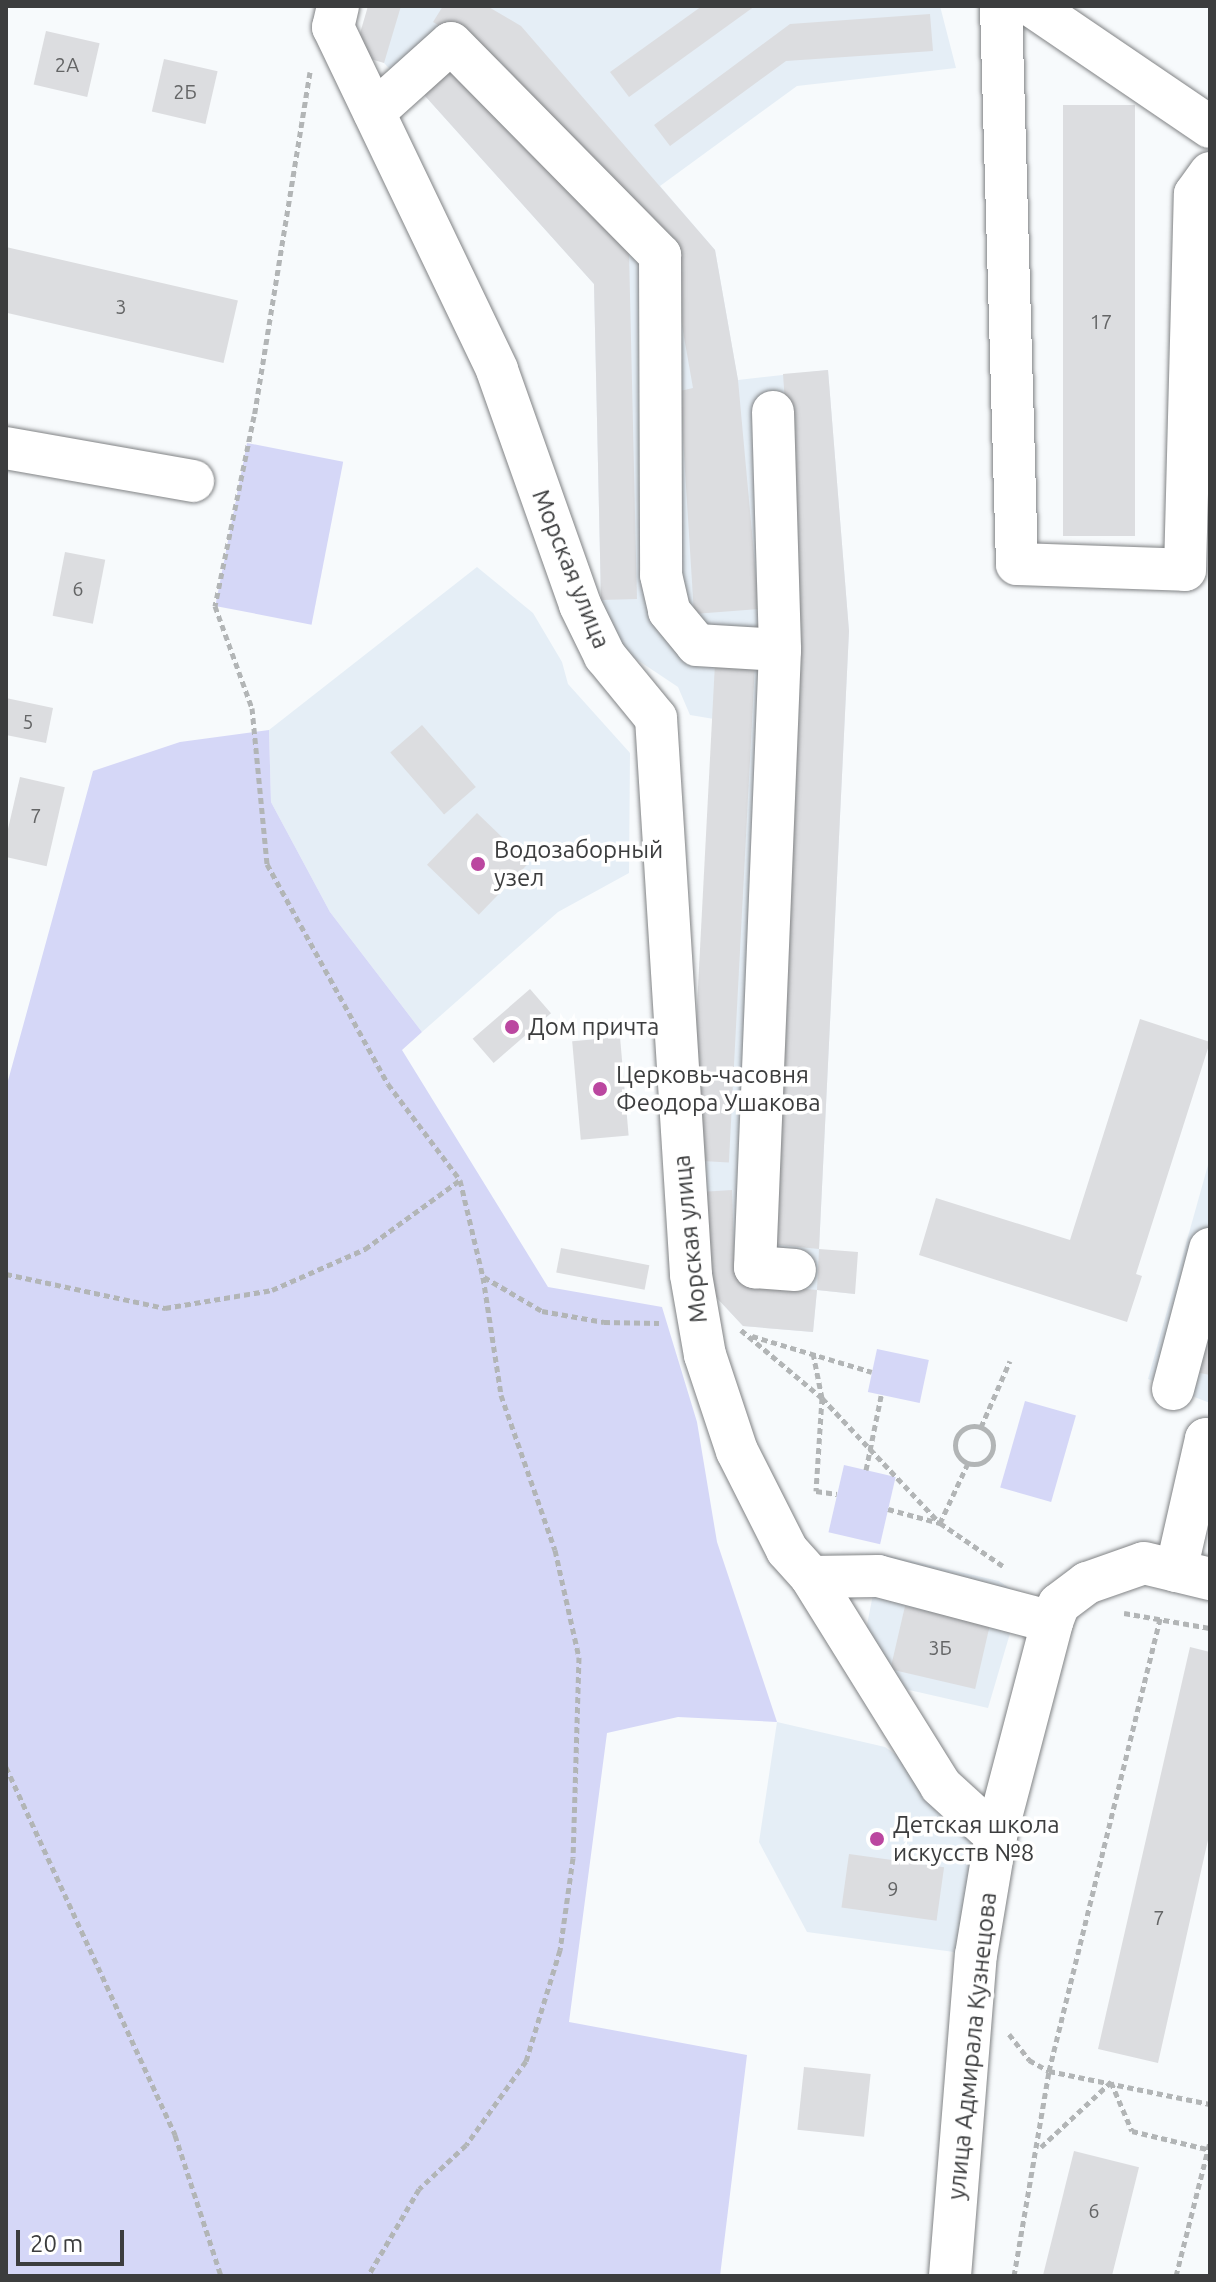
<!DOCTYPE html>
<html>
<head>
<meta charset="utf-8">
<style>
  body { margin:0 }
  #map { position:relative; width:1216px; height:2282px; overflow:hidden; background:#f7fafc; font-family:Ubuntu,sans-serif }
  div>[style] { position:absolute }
  .built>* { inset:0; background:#e5eef6 }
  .green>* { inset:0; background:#d5d7f7; transform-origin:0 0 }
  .building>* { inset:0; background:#dcdde0; transform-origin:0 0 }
  .path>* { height:5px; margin-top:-2.5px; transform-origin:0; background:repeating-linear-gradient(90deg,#b2b5b6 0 6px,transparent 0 10px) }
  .path>.ring { margin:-2.5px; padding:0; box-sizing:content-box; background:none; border:5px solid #b2b5b6; border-radius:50% }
  .roads { filter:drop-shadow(0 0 2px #818385) drop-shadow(0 0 2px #818385) }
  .minor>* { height:42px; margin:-21px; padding:0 21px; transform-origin:21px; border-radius:21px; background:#fff }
  .dots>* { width:22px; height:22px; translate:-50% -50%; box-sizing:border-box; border:4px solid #fff; border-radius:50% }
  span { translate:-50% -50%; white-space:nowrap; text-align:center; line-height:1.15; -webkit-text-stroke:7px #fff; paint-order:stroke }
  .number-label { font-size:20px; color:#646566 }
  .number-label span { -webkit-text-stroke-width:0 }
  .street-label { font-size:24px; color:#3c3d3e }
  .poi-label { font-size:24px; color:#3c3d3e }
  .left { translate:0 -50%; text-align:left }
  .frame { position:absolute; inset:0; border:8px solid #3c3d3e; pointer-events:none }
  .scale { position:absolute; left:16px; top:2230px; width:108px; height:36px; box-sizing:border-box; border:4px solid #3c3d3e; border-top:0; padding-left:10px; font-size:24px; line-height:28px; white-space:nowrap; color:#3c3d3e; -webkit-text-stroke:6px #fff; paint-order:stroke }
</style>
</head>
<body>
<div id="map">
  <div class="built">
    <i style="clip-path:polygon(368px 6px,940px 6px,956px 68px,797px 86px,660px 186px,715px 250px,738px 380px,828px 370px,849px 631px,819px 1249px,855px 1294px,817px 1290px,813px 1332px,743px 1326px,703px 1283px,700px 1192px,714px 719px,690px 715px,678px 687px,621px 649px,601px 600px,594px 284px,417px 87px,405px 85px,384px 63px)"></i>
    <i style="clip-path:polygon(477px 567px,533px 613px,562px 662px,568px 684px,630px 753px,629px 873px,558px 912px,422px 1032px,330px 912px,271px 802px,269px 730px)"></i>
    <i style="clip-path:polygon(1210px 1158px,1210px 1403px,1148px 1379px)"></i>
    <i style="clip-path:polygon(881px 1554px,999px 1581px,1021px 1596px,988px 1708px,896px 1687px,865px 1635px)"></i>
    <i style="clip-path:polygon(777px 1722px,885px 1747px,941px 1786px,996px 1836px,976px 1955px,807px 1932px,759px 1842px)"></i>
  </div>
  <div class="green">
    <i style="left:247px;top:443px;width:98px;height:166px;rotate:11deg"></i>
    <i style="clip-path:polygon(269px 730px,271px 802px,330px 912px,422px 1032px,402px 1050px,548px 1287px,662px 1307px,697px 1422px,717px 1542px,777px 1722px,678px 1717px,607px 1733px,569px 2022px,747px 2055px,720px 2276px,6px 2276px,6px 1088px,93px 771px,180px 742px)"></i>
    <i style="left:877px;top:1349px;width:53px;height:44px;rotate:12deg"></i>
    <i style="left:1025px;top:1401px;width:53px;height:90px;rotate:16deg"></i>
    <i style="left:844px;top:1465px;width:53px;height:69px;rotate:13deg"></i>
  </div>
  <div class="building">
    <i style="clip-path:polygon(368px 6px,401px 6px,384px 63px,354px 54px)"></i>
    <i style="clip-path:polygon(443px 6px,487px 6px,521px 26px,715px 250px,738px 380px,759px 609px,694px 614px,680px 391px,693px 388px,670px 258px,501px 62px,433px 22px)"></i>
    <i style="clip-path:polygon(702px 6px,755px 6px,629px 97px,610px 72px)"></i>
    <i style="clip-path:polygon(930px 14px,933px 51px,786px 61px,670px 146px,654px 125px,790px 24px)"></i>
    <i style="left:46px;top:31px;width:55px;height:55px;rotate:13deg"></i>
    <i style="clip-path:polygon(452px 55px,629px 252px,637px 599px,601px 600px,594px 284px,417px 87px)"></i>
    <i style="left:164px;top:59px;width:55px;height:54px;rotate:13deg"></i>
    <i style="left:1135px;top:105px;width:431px;height:72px;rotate:90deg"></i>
    <i style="left:6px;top:247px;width:238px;height:64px;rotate:13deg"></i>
    <i style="clip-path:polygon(828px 370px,849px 631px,819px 1249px,858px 1252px,855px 1294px,817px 1290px,819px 1249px,769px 1244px,801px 635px,783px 374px)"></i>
    <i style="left:65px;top:552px;width:41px;height:65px;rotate:11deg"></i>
    <i style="left:715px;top:663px;width:40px;height:498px;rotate:3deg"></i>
    <i style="clip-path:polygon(6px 698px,53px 708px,46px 743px,6px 735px)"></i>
    <i style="left:422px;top:725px;width:82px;height:42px;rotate:49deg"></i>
    <i style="left:20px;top:777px;width:46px;height:81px;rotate:13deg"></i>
    <i style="left:477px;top:813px;width:72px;height:72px;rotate:44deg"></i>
    <i style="left:530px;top:989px;width:32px;height:76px;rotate:49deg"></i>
    <i style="clip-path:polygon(1140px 1019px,1210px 1042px,1136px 1274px,1142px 1276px,1127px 1322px,919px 1255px,936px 1198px,1070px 1240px)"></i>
    <i style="left:620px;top:1037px;width:99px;height:48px;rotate:85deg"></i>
    <i style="clip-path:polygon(732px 1190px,735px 1275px,743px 1283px,817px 1290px,813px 1332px,743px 1326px,703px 1283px,700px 1192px)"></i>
    <i style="left:561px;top:1248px;width:90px;height:25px;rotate:11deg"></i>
    <i style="clip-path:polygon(1209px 1336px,1210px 1337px,1210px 1375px,1200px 1373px)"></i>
    <i style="left:905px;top:1606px;width:87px;height:65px;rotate:13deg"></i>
    <i style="clip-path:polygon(1190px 1647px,1210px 1652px,1210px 1831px,1158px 2063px,1098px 2049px)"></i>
    <i style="left:849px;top:1854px;width:96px;height:54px;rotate:8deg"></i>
    <i style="left:804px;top:2067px;width:67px;height:63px;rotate:6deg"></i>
    <i style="left:1074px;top:2151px;width:67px;height:129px;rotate:14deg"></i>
  </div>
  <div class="path">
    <i style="left:310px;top:72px;width:349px;rotate:99.2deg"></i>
    <i style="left:254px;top:416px;width:194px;rotate:101.6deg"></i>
    <i style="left:215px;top:606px;width:109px;rotate:70.1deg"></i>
    <i style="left:252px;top:708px;width:157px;rotate:84.5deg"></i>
    <i style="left:267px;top:864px;width:251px;rotate:61.2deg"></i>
    <i style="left:388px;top:1084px;width:120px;rotate:53.1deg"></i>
    <i style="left:460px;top:1180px;width:100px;rotate:76.7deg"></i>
    <i style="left:483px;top:1277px;width:119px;rotate:81.3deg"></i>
    <i style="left:501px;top:1395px;width:164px;rotate:70.8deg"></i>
    <i style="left:555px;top:1550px;width:110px;rotate:77.4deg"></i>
    <i style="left:579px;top:1657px;width:201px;rotate:91.7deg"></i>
    <i style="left:573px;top:1858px;width:93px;rotate:98deg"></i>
    <i style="left:560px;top:1950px;width:116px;rotate:107deg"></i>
    <i style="left:526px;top:2061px;width:103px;rotate:125.5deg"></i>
    <i style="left:466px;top:2145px;width:64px;rotate:136.9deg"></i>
    <i style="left:419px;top:2189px;width:101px;rotate:120.4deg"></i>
    <i style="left:6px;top:1274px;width:163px;rotate:12.1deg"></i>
    <i style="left:165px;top:1308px;width:109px;rotate:-9.5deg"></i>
    <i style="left:272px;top:1290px;width:102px;rotate:-23.8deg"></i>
    <i style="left:365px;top:1249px;width:117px;rotate:-36deg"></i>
    <i style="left:484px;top:1277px;width:67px;rotate:30.4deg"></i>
    <i style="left:542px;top:1311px;width:63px;rotate:10.1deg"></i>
    <i style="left:604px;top:1322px;width:55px;rotate:1deg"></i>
    <i style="left:741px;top:1330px;width:106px;rotate:40deg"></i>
    <i style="left:822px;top:1398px;width:172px;rotate:46.7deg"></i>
    <i style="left:940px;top:1523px;width:76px;rotate:34.3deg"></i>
    <i style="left:752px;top:1336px;width:125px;rotate:16.7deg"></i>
    <i style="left:813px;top:1353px;width:46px;rotate:78.7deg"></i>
    <i style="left:822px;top:1398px;width:93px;rotate:93.7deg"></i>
    <i style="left:816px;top:1491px;width:21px;rotate:8deg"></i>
    <i class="ring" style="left:955px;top:1426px;width:33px;height:33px"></i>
    <i style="left:981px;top:1427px;width:72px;rotate:-66.3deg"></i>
    <i style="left:866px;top:1470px;width:76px;rotate:-78.5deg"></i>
    <i style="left:888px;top:1509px;width:54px;rotate:15.1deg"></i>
    <i style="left:940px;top:1523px;width:66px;rotate:-65deg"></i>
    <i style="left:1124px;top:1613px;width:87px;rotate:9.9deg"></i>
    <i style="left:6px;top:1767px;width:405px;rotate:65.3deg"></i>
    <i style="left:175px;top:2135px;width:148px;rotate:71.9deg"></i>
    <i style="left:1009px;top:2034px;width:33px;rotate:52deg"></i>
    <i style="left:1029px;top:2060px;width:23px;rotate:29deg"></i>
    <i style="left:1049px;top:2071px;width:164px;rotate:11.6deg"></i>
    <i style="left:1041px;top:2147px;width:96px;rotate:-42.9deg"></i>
    <i style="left:1111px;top:2082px;width:53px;rotate:66.8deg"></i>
    <i style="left:1132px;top:2131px;width:77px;rotate:13.5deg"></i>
    <i style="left:1014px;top:2276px;width:208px;rotate:-80.3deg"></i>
    <i style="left:1049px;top:2071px;width:466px;rotate:-76.2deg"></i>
    <i style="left:1176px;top:2276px;width:138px;rotate:-75.8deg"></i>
  </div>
  <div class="roads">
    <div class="minor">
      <i style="left:338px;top:6px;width:22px;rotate:103deg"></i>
      <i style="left:333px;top:27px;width:380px;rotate:64.4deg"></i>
      <i style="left:497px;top:370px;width:249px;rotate:70.5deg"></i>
      <i style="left:580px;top:605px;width:57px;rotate:63.9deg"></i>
      <i style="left:605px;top:656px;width:80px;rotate:50.6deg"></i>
      <i style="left:656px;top:718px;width:558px;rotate:86.4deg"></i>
      <i style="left:691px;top:1275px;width:81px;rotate:80.1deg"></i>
      <i style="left:705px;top:1355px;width:101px;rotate:71.6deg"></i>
      <i style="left:737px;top:1451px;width:111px;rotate:63.2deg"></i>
      <i style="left:787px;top:1550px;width:36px;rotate:48deg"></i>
      <i style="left:811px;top:1577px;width:246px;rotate:58.1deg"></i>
      <i style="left:941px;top:1786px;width:74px;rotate:42.3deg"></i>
      <i style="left:1001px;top:6px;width:558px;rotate:88.36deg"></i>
      <i style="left:1017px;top:564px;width:168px;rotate:2deg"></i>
      <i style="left:1185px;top:570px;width:376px;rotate:-88.5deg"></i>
      <i style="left:1195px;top:194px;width:26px;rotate:-54deg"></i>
      <i style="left:1032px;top:6px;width:215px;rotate:34.2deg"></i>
      <i style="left:374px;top:112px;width:103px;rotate:-41.9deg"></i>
      <i style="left:451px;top:43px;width:298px;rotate:45.4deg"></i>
      <i style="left:660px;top:255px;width:320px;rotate:89.8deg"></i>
      <i style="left:661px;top:575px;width:37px;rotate:77deg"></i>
      <i style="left:669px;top:611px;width:44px;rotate:50.5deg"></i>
      <i style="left:697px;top:645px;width:83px;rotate:3.4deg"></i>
      <i style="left:780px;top:650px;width:618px;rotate:92.32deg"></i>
      <i style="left:755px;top:1267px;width:40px;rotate:4.3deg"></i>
      <i style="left:773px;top:412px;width:238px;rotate:88.3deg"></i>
      <i style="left:6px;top:448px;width:190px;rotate:10deg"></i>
      <i style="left:1173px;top:1389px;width:145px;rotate:-75.2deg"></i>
      <i style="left:1176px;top:1571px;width:135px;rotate:-77.2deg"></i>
      <i style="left:1206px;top:1439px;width:4px;rotate:14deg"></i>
      <i style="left:811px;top:1577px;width:67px;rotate:-0.9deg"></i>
      <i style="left:878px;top:1576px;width:180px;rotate:14.8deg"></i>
      <i style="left:950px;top:2276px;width:322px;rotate:-85.4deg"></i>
      <i style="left:976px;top:1955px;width:121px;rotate:-80.5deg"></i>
      <i style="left:996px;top:1836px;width:221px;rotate:-75.3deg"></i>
      <i style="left:1052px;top:1622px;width:19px;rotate:-69deg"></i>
      <i style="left:1059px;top:1604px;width:35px;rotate:-37deg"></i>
      <i style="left:1087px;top:1583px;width:60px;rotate:-19.3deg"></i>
      <i style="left:1144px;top:1563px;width:68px;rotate:13.6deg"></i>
    </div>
  </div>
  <div class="dots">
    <i style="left:478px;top:864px;background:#bb47a0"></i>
    <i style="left:512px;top:1027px;background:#bb47a0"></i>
    <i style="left:600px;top:1089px;background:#bb47a0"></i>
    <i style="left:877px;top:1839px;background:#bb47a0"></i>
  </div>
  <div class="number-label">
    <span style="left:67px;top:64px">2А</span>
    <span style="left:185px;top:91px">2Б</span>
    <span style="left:121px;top:306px">3</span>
    <span style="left:1101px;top:321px">17</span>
    <span style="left:78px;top:588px">6</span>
    <span style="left:28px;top:721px">5</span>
    <span style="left:36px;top:815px">7</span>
    <span style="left:940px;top:1647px">3Б</span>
    <span style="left:893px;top:1888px">9</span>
    <span style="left:1159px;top:1917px">7</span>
    <span style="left:1094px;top:2210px">6</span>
  </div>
  <div class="street-label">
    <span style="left:571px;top:569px;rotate:68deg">Морская улица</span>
    <span style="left:690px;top:1239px;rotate:-96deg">Морская улица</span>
    <span style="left:972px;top:2046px;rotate:-84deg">улица Адмирала Кузнецова</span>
  </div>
  <div class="poi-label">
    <span class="left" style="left:494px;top:864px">Водозаборный<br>узел</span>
    <span class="left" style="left:528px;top:1027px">Дом причта</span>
    <span class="left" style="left:616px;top:1089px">Церковь-часовня<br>Феодора Ушакова</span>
    <span class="left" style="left:893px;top:1839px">Детская школа<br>искусств №8</span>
  </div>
  <div class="frame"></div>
  <div class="scale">20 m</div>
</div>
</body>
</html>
